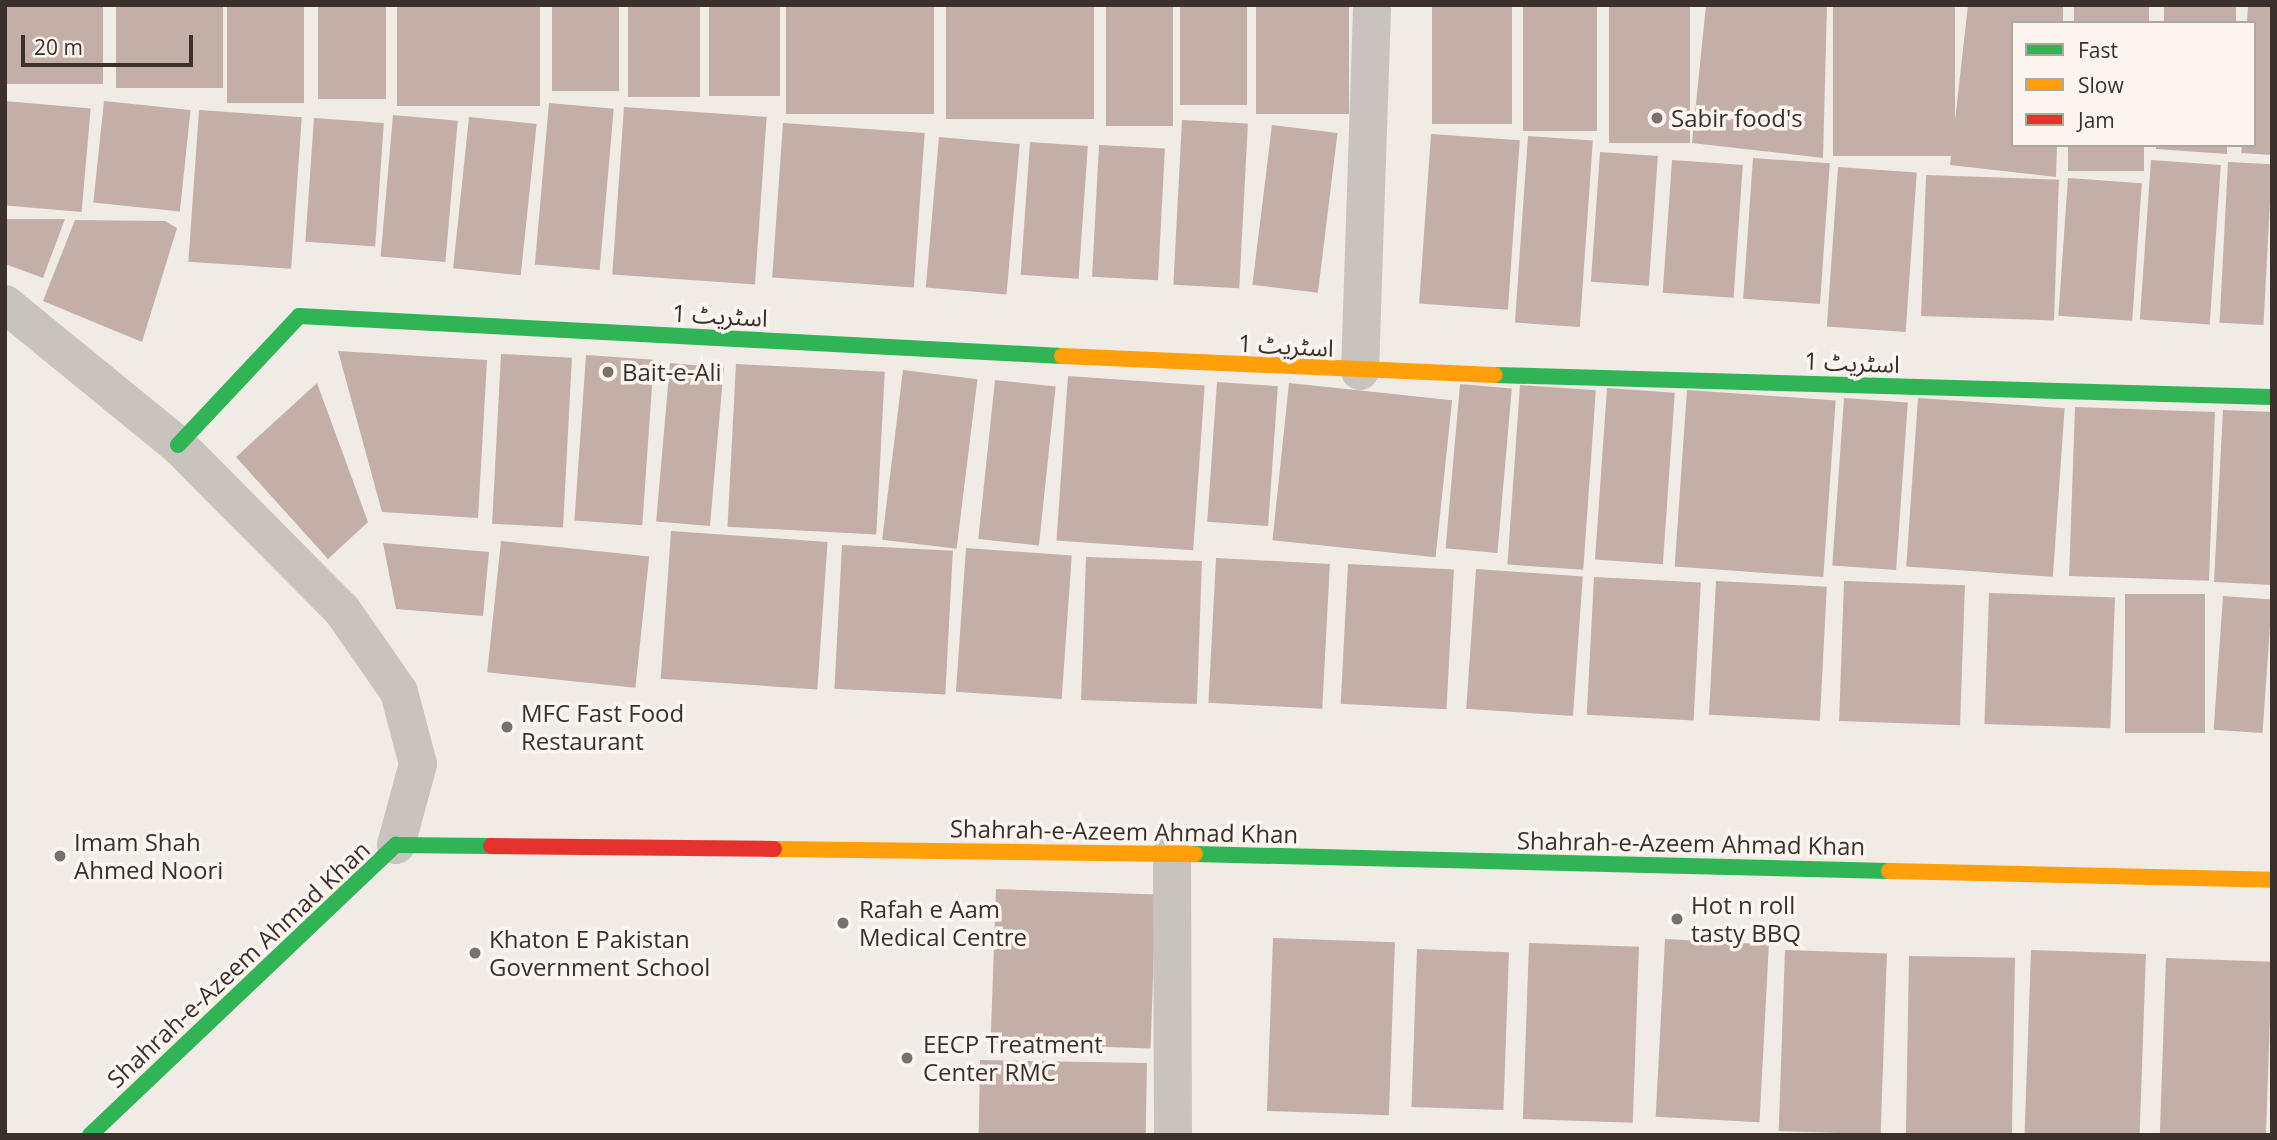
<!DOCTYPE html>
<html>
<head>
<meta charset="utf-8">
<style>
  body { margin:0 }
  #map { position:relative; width:2277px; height:1140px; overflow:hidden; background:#f0ebe5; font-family:"Open Sans","Noto Sans Arabic",sans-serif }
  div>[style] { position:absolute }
  .building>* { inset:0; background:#c3afa7; transform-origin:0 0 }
  .street>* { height:38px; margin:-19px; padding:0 19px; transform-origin:19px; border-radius:19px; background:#c9c3be }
  .fast>* { height:16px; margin:-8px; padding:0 8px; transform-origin:8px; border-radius:8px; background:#30b455 }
  .slow>* { height:16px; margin:-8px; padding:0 8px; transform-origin:8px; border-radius:8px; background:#ff9f0a }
  .jam>* { height:16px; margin:-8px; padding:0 8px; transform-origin:8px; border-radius:8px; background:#e5322d }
  .dots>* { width:19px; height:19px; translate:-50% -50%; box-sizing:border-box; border:4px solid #fbf5ee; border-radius:50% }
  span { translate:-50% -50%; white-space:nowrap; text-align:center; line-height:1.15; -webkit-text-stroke:7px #fbf5ee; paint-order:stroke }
  .poi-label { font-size:24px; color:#3b302b }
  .left { translate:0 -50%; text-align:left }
  .street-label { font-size:24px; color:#3b302b }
  .frame { position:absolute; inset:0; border:7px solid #3b302b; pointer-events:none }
  .legend { position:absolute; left:2011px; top:21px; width:245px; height:126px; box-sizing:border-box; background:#fbf5ee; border:2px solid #aea6a0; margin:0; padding:9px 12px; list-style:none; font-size:21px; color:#3b302b }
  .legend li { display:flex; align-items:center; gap:14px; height:35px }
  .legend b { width:35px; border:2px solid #aea6a0 }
  .scale { position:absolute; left:21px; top:35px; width:172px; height:32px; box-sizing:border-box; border:4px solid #3b302b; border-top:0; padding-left:9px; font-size:21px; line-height:24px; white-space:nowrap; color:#3b302b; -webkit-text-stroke:5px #fbf5ee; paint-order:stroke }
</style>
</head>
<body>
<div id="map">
  <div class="building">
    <i style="left:5px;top:5px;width:98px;height:79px"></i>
    <i style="left:116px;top:5px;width:107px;height:83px"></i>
    <i style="left:227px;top:5px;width:77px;height:98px"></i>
    <i style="left:318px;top:5px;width:68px;height:94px"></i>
    <i style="left:397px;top:5px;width:143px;height:101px"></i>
    <i style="left:552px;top:5px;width:67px;height:86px"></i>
    <i style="left:628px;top:5px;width:72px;height:92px"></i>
    <i style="left:709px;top:5px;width:71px;height:91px"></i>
    <i style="left:786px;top:5px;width:148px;height:109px"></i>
    <i style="left:946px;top:5px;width:148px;height:114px"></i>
    <i style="left:1106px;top:5px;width:67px;height:121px"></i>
    <i style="left:1180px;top:5px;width:67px;height:100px"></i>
    <i style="left:1256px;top:5px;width:93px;height:109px"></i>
    <i style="left:1432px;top:5px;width:80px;height:119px"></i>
    <i style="left:1523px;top:5px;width:74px;height:126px"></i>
    <i style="left:1609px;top:5px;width:81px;height:138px"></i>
    <i style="clip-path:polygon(1706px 5px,1827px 5px,1823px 158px,1692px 143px)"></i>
    <i style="left:1833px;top:5px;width:122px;height:151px"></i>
    <i style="clip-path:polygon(1968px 5px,2063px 5px,2063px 23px,2013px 23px,2013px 145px,2057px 145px,2056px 177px,1950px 165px)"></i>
    <i style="left:2074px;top:5px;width:75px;height:18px"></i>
    <i style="left:2164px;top:5px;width:72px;height:18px"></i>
    <i style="clip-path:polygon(2248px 5px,2272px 5px,2272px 155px,2241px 153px,2242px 145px,2254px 145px,2254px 23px,2247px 23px)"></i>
    <i style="left:5px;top:101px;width:86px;height:104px;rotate:5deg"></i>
    <i style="left:104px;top:101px;width:87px;height:102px;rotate:6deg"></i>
    <i style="left:549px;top:103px;width:65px;height:162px;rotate:5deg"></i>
    <i style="left:624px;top:107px;width:143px;height:168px;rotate:4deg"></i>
    <i style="left:199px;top:110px;width:103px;height:152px;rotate:4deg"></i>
    <i style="left:393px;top:115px;width:65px;height:142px;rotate:5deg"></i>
    <i style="left:469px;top:117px;width:68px;height:152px;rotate:6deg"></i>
    <i style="left:314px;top:118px;width:70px;height:124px;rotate:4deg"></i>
    <i style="left:1182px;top:120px;width:66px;height:165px;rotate:3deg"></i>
    <i style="left:783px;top:123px;width:142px;height:155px;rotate:4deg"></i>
    <i style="left:1272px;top:125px;width:66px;height:161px;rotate:7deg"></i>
    <i style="left:1431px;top:134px;width:89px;height:170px;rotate:4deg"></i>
    <i style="left:1528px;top:136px;width:65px;height:187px;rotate:4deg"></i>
    <i style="left:939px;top:137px;width:81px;height:151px;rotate:5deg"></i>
    <i style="left:1030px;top:142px;width:58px;height:133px;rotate:4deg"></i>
    <i style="left:1099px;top:145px;width:66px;height:132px;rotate:3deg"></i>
    <i style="left:2068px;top:145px;width:76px;height:26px"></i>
    <i style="clip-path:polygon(2156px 145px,2227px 145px,2227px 154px,2156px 149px)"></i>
    <i style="left:1600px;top:152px;width:58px;height:130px;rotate:4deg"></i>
    <i style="left:1753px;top:158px;width:77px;height:141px;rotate:4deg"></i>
    <i style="left:1672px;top:160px;width:71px;height:133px;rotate:4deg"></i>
    <i style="left:2151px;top:160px;width:70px;height:160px;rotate:4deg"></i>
    <i style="left:2228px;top:162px;width:44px;height:161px;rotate:3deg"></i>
    <i style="left:1838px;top:167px;width:79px;height:160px;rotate:4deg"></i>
    <i style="left:1926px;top:175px;width:133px;height:141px;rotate:2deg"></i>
    <i style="left:2068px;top:178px;width:74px;height:138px;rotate:4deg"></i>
    <i style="clip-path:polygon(5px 219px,65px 219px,43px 278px,5px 264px)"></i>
    <i style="clip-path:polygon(75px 220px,165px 221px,177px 228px,142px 342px,43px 301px)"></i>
    <i style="clip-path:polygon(338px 351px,487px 360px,478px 518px,382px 512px)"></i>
    <i style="left:501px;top:354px;width:71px;height:170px;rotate:3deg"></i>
    <i style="left:586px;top:355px;width:68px;height:166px;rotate:4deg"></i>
    <i style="left:670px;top:363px;width:54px;height:159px;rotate:5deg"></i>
    <i style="left:736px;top:364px;width:149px;height:163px;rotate:3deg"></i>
    <i style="left:903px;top:370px;width:75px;height:171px;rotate:7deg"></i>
    <i style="left:1068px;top:376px;width:137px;height:165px;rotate:4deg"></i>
    <i style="left:995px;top:380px;width:61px;height:160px;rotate:6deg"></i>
    <i style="left:1217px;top:382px;width:61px;height:140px;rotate:4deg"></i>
    <i style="clip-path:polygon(317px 383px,368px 522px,328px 559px,236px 457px)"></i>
    <i style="left:1289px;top:383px;width:164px;height:158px;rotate:6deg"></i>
    <i style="left:1460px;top:384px;width:52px;height:165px;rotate:5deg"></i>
    <i style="left:1520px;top:385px;width:76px;height:180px;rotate:4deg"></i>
    <i style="left:1607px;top:388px;width:68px;height:172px;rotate:4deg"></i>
    <i style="left:1687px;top:390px;width:149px;height:177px;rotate:4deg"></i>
    <i style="left:1844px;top:398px;width:64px;height:168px;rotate:4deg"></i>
    <i style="left:1918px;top:398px;width:147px;height:169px;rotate:4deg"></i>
    <i style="left:2075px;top:407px;width:140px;height:169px;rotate:2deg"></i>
    <i style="clip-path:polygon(2223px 410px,2272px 412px,2272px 585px,2214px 582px)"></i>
    <i style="left:671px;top:531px;width:157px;height:148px;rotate:4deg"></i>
    <i style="left:501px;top:541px;width:149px;height:132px;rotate:6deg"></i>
    <i style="clip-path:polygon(383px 543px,489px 552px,483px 616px,396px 609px)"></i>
    <i style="left:842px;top:545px;width:111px;height:144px;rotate:3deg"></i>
    <i style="left:966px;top:548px;width:106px;height:144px;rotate:4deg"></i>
    <i style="left:1086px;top:557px;width:116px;height:143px;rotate:2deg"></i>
    <i style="left:1216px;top:558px;width:114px;height:145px;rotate:3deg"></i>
    <i style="left:1348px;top:564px;width:106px;height:140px;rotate:3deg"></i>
    <i style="left:1476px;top:569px;width:107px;height:140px;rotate:4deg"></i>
    <i style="left:1594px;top:577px;width:107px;height:138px;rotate:3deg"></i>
    <i style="left:1716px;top:581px;width:111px;height:134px;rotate:3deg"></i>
    <i style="left:1844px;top:581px;width:121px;height:140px;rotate:2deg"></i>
    <i style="left:1989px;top:593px;width:126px;height:131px;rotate:2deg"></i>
    <i style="left:2125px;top:594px;width:80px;height:139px"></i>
    <i style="left:2223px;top:596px;width:49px;height:134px;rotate:4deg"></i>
    <i style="left:996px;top:889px;width:160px;height:154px;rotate:2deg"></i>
    <i style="left:1273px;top:938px;width:122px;height:173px;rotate:2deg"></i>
    <i style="left:1665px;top:939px;width:104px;height:178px;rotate:3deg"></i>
    <i style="left:1529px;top:943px;width:110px;height:176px;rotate:2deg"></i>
    <i style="left:1417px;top:949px;width:92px;height:158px;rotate:2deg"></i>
    <i style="left:1785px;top:950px;width:102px;height:181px;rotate:2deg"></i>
    <i style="left:2031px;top:950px;width:115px;height:185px;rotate:2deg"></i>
    <i style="left:1909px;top:956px;width:106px;height:179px;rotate:1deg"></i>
    <i style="left:2166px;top:958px;width:106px;height:177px;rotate:2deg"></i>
    <i style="left:980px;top:1060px;width:167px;height:75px;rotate:1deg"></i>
  </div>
  <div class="street">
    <i style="left:5px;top:304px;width:223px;rotate:39.2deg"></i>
    <i style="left:178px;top:445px;width:233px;rotate:45.2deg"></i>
    <i style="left:342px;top:610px;width:100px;rotate:55.2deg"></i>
    <i style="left:399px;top:692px;width:74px;rotate:75.2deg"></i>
    <i style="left:418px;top:764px;width:84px;rotate:105.2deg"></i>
    <i style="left:1360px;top:371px;width:366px;rotate:-88.1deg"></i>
    <i style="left:1172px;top:853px;width:282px;rotate:89.8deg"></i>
  </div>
  <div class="fast">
    <i style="left:1495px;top:375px;width:777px;rotate:1.62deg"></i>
    <i style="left:178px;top:445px;width:177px;rotate:-46.8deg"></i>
    <i style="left:299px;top:316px;width:764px;rotate:3deg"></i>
    <i style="left:1195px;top:854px;width:694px;rotate:1.4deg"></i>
    <i style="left:90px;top:1135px;width:422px;rotate:-43.5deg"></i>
    <i style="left:396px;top:845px;width:95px;rotate:0.6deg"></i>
  </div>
  <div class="slow">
    <i style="left:1062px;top:356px;width:433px;rotate:2.5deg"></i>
    <i style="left:774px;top:849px;width:421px;rotate:0.7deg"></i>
    <i style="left:1889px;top:871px;width:383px;rotate:1.3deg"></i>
  </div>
  <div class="jam">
    <i style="left:491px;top:846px;width:283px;rotate:0.6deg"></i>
  </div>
  <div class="dots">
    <i style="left:1657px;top:118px;background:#7a716c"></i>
    <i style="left:608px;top:372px;background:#7a716c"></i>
    <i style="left:507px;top:727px;background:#7a716c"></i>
    <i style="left:60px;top:856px;background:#7a716c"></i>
    <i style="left:1677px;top:919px;background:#7a716c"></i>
    <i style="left:843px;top:923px;background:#7a716c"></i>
    <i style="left:475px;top:953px;background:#7a716c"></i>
    <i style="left:907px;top:1058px;background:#7a716c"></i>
  </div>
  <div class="poi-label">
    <span class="left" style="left:1671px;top:118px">Sabir food's</span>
    <span class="left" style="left:622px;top:372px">Bait-e-Ali</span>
    <span class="left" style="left:521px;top:727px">MFC Fast Food<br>Restaurant</span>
    <span class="left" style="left:74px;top:856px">Imam Shah<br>Ahmed Noori</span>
    <span class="left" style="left:1691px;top:919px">Hot n roll<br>tasty BBQ</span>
    <span class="left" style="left:859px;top:923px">Rafah e Aam<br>Medical Centre</span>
    <span class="left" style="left:489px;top:953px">Khaton E Pakistan<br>Government School</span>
    <span class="left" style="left:923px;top:1058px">EECP Treatment<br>Center RMC</span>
  </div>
  <div class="street-label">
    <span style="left:720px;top:315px;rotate:3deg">اسٹریٹ 1</span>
    <span style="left:1286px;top:345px;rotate:3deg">اسٹریٹ 1</span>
    <span style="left:1852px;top:362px;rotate:2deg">اسٹریٹ 1</span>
    <span style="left:1124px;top:831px;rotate:1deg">Shahrah-e-Azeem Ahmad Khan</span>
    <span style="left:1691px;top:843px;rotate:1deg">Shahrah-e-Azeem Ahmad Khan</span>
    <span style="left:238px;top:964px;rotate:-43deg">Shahrah-e-Azeem Ahmad Khan</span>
  </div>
  <div class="frame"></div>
  <ul class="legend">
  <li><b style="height:9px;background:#30b455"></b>Fast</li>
  <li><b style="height:9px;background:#ff9f0a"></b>Slow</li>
  <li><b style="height:9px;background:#e5322d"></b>Jam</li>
  </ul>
  <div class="scale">20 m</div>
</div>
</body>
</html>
